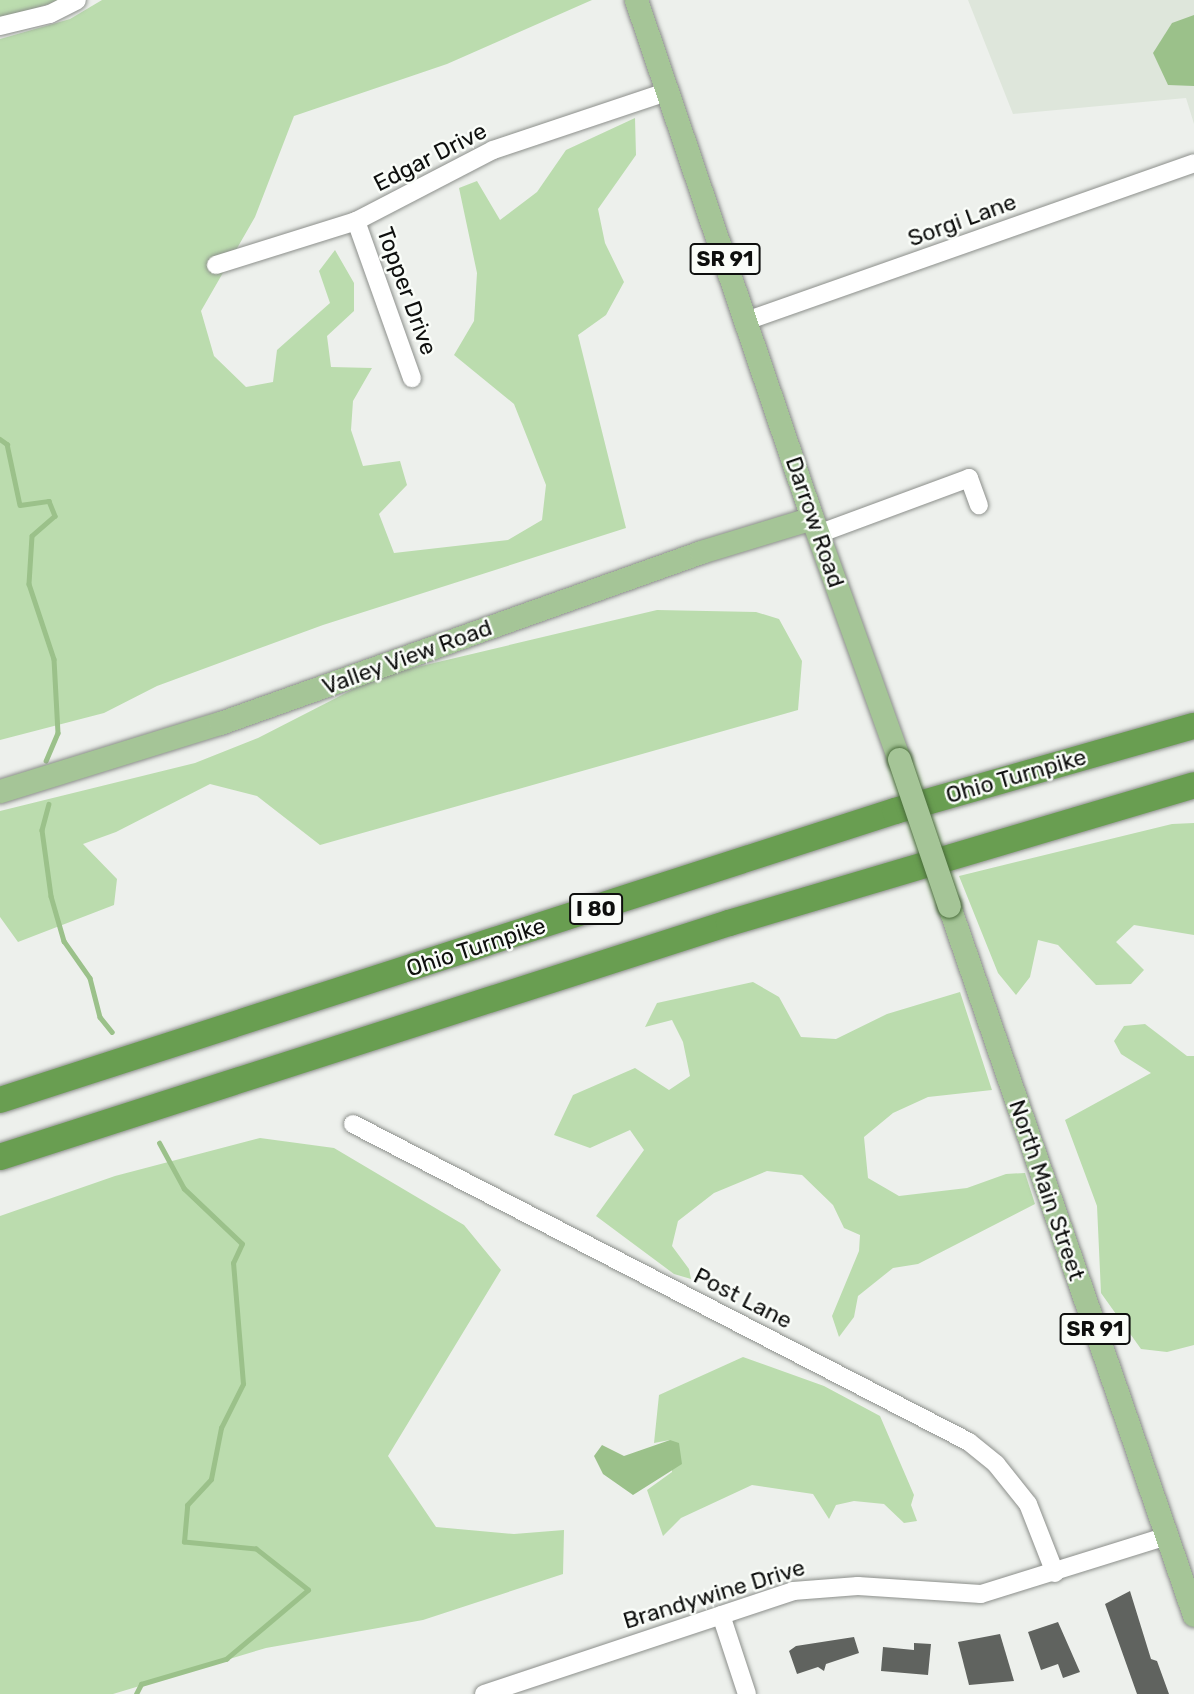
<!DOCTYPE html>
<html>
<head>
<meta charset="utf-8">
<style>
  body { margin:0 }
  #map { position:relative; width:1194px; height:1694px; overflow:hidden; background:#edf0ec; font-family:Rubik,sans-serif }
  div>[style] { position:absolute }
  .built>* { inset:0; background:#dee6db }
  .green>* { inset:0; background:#bbdcae }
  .water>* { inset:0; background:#9bc18a }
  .stream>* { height:4.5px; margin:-2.25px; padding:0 2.25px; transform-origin:2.25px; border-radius:2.25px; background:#9bc18a }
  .building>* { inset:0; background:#60635f }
  .roads { filter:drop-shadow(0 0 2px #8c8f8b) drop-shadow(0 0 2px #8c8f8b) }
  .minor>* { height:18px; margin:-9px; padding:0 9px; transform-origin:9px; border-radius:9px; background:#fff }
  .major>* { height:23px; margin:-11.5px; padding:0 11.5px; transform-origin:11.5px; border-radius:11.5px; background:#a5c597 }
  .highway>* { height:26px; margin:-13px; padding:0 13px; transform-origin:13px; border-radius:13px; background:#699e51 }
  .bridges { filter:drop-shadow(0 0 2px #496c3a) drop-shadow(0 0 2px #496c3a) }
  .major-bridge>* { height:23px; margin:-11.5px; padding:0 11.5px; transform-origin:11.5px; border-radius:11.5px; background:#a5c597 }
  span { translate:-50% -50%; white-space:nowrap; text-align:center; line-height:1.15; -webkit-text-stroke:5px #fafdf9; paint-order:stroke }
  .shield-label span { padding:2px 5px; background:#fafdf9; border:2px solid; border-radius:5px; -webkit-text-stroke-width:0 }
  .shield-label { font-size:21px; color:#0e0f0e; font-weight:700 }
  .street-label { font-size:23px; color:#0e0f0e }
</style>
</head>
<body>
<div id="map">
  <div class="built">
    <i style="clip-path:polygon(968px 0,1194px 0,1194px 124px,1186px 98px,1013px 114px)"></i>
  </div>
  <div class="green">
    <i style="clip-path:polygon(0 0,62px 0,0 19px)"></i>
    <i style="clip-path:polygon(102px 0,592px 0,447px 64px,294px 116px,255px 217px,201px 311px,214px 356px,246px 387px,273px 382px,277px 350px,330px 303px,319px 271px,335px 250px,354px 283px,354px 311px,327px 336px,331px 367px,372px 368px,353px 401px,351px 430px,363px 466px,400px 461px,407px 485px,379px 514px,394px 553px,508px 540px,542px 520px,546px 485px,514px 404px,454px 355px,474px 321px,477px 273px,459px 188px,477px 181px,500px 220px,537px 192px,566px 150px,635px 118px,636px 155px,598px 209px,605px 243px,624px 282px,606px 315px,578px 335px,626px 528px,323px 625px,157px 686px,104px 713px,0 740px,0 39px,70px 19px)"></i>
    <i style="clip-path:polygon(657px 610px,756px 612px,779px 619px,802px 661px,798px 710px,320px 845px,257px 796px,210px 784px,116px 832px,83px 844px,117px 879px,114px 905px,18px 942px,0 917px,0 811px,195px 763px,258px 738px,379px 676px)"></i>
    <i style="clip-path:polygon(1194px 823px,1194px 935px,1134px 925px,1116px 942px,1144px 970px,1131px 984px,1096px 985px,1058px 945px,1038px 940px,1030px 977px,1016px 995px,998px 973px,959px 876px,1172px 824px)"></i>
    <i style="clip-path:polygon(753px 982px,779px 997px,801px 1037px,836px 1039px,887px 1014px,960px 992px,992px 1090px,928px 1097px,893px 1113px,864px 1137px,868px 1178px,899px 1196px,967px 1188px,1006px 1174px,1025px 1173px,1035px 1204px,918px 1264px,893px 1268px,858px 1296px,854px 1317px,839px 1337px,832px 1316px,859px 1251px,860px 1235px,844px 1228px,833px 1205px,802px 1175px,767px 1171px,714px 1193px,678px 1221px,672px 1246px,689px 1269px,691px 1279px,674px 1274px,596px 1216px,644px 1150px,630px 1130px,590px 1148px,554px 1135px,573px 1095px,635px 1068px,669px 1090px,690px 1076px,683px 1042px,672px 1020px,645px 1027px,657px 1003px)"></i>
    <i style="clip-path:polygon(1145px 1024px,1187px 1056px,1194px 1056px,1194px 1345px,1167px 1352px,1141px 1349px,1101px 1293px,1097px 1206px,1065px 1120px,1151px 1073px,1121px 1054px,1114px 1041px,1124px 1026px)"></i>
    <i style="clip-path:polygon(260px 1138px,334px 1148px,464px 1225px,501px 1270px,388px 1456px,436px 1527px,514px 1534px,564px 1530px,563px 1574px,423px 1620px,266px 1648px,113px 1694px,0 1694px,0 1216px,115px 1176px)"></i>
    <i style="clip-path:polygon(743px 1357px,824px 1386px,880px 1416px,914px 1495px,911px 1505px,917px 1521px,904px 1523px,884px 1504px,854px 1501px,836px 1505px,829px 1519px,813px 1494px,752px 1485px,681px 1518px,663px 1536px,647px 1490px,672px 1472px,670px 1440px,654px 1443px,659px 1395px)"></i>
  </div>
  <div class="water">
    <i style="clip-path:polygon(1194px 15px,1194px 86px,1168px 85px,1153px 53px,1172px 23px)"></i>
    <i style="clip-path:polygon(670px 1440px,679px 1443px,682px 1464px,633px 1495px,603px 1474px,594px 1456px,602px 1445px,624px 1456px)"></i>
  </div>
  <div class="stream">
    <i style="left:0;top:439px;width:9px;rotate:36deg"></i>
    <i style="left:7px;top:444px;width:62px;rotate:78deg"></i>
    <i style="left:20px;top:505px;width:29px;rotate:-8deg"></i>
    <i style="left:49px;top:501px;width:16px;rotate:68deg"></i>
    <i style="left:55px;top:516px;width:30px;rotate:139deg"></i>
    <i style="left:32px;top:536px;width:48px;rotate:93.6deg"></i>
    <i style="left:29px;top:584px;width:79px;rotate:71.6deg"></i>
    <i style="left:54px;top:659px;width:74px;rotate:86.9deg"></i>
    <i style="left:58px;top:733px;width:30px;rotate:113deg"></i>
    <i style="left:49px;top:804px;width:27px;rotate:105deg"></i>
    <i style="left:42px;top:830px;width:67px;rotate:82.2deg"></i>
    <i style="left:51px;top:896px;width:47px;rotate:73.9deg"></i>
    <i style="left:64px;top:941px;width:45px;rotate:54.9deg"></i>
    <i style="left:90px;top:978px;width:40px;rotate:75.6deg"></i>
    <i style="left:100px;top:1017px;width:19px;rotate:51deg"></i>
    <i style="left:136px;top:1694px;width:11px;rotate:-63deg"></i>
    <i style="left:141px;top:1684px;width:89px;rotate:-16.4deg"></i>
    <i style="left:226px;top:1659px;width:107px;rotate:-40.1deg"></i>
    <i style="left:308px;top:1590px;width:66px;rotate:-141.7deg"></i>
    <i style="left:256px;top:1549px;width:72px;rotate:-174.4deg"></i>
    <i style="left:184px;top:1542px;width:37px;rotate:-85deg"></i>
    <i style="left:187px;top:1505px;width:35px;rotate:-47deg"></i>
    <i style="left:211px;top:1479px;width:52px;rotate:-78.9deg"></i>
    <i style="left:221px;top:1428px;width:49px;rotate:-63.4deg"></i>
    <i style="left:243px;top:1384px;width:121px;rotate:-94.7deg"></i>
    <i style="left:233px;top:1263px;width:21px;rotate:-65deg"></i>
    <i style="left:242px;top:1244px;width:80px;rotate:-136.5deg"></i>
    <i style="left:184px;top:1189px;width:52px;rotate:-118.5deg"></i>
  </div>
  <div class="building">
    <i style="clip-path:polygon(1130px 1591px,1151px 1659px,1157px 1661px,1169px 1694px,1137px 1694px,1105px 1604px)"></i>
    <i style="clip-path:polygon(1058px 1622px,1080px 1672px,1063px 1678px,1058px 1664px,1041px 1670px,1028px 1632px)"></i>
    <i style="clip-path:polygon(1000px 1634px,1014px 1681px,969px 1685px,958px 1642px)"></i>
    <i style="clip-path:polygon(854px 1637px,859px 1653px,826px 1664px,824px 1671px,818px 1667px,797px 1674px,789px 1651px,796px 1646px)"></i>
    <i style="clip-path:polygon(914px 1643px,931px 1644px,928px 1675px,881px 1671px,883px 1647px,914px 1650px)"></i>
  </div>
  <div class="roads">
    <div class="minor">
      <i style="left:0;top:26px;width:51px;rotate:-13.5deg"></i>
      <i style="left:50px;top:14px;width:30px;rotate:-27deg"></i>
      <i style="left:356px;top:221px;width:167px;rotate:70.4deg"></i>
      <i style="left:216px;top:265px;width:147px;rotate:-17.4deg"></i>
      <i style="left:356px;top:221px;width:154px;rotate:-27.4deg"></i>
      <i style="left:493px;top:150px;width:182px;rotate:-18.5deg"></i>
      <i style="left:746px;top:321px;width:475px;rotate:-19.4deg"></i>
      <i style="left:818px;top:534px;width:161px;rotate:-20.3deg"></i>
      <i style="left:969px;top:478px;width:29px;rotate:70deg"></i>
      <i style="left:353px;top:1124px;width:693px;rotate:27.3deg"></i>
      <i style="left:969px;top:1442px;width:35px;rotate:39deg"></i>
      <i style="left:996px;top:1464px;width:51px;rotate:51.3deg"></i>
      <i style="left:1028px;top:1504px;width:74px;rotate:68.6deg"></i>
      <i style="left:721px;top:1615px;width:83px;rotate:71.8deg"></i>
      <i style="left:484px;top:1694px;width:326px;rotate:-18.4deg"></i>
      <i style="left:793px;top:1591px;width:65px;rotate:-4.4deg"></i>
      <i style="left:858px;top:1586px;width:123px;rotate:3.7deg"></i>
      <i style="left:981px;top:1594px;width:195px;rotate:-17.3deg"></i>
    </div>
    <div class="major">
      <i style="left:636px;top:0;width:547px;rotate:71.23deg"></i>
      <i style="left:812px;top:518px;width:256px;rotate:70.2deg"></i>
      <i style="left:0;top:791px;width:230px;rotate:-17.2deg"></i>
      <i style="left:220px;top:723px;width:510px;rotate:-19.57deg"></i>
      <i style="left:701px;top:552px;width:116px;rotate:-17deg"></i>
      <i style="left:949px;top:906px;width:750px;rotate:70.94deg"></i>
    </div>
    <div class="highway">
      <i style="left:0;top:1100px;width:941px;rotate:-17.9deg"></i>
      <i style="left:895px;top:811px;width:311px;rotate:-15.9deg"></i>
      <i style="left:0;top:1157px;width:766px;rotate:-17.8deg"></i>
      <i style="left:729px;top:923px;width:485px;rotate:-16.5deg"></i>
    </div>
  </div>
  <div class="bridges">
    <div class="major-bridge">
      <i style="left:899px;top:759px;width:155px;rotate:71.2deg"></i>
    </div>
  </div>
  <div class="shield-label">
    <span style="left:725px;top:259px">SR 91</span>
    <span style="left:596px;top:909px">I 80</span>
    <span style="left:1095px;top:1329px">SR 91</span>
  </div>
  <div class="street-label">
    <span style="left:430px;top:157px;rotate:-27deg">Edgar Drive</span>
    <span style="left:962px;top:220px;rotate:-20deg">Sorgi Lane</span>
    <span style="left:407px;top:291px;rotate:70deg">Topper Drive</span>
    <span style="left:815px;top:522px;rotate:71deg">Darrow Road</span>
    <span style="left:407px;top:657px;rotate:-20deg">Valley View Road</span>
    <span style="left:1016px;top:776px;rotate:-16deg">Ohio Turnpike</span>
    <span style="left:476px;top:947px;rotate:-18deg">Ohio Turnpike</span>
    <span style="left:1047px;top:1190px;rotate:71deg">North Main Street</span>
    <span style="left:743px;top:1298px;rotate:27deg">Post Lane</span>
    <span style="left:714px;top:1594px;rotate:-17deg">Brandywine Drive</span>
  </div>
</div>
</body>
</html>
